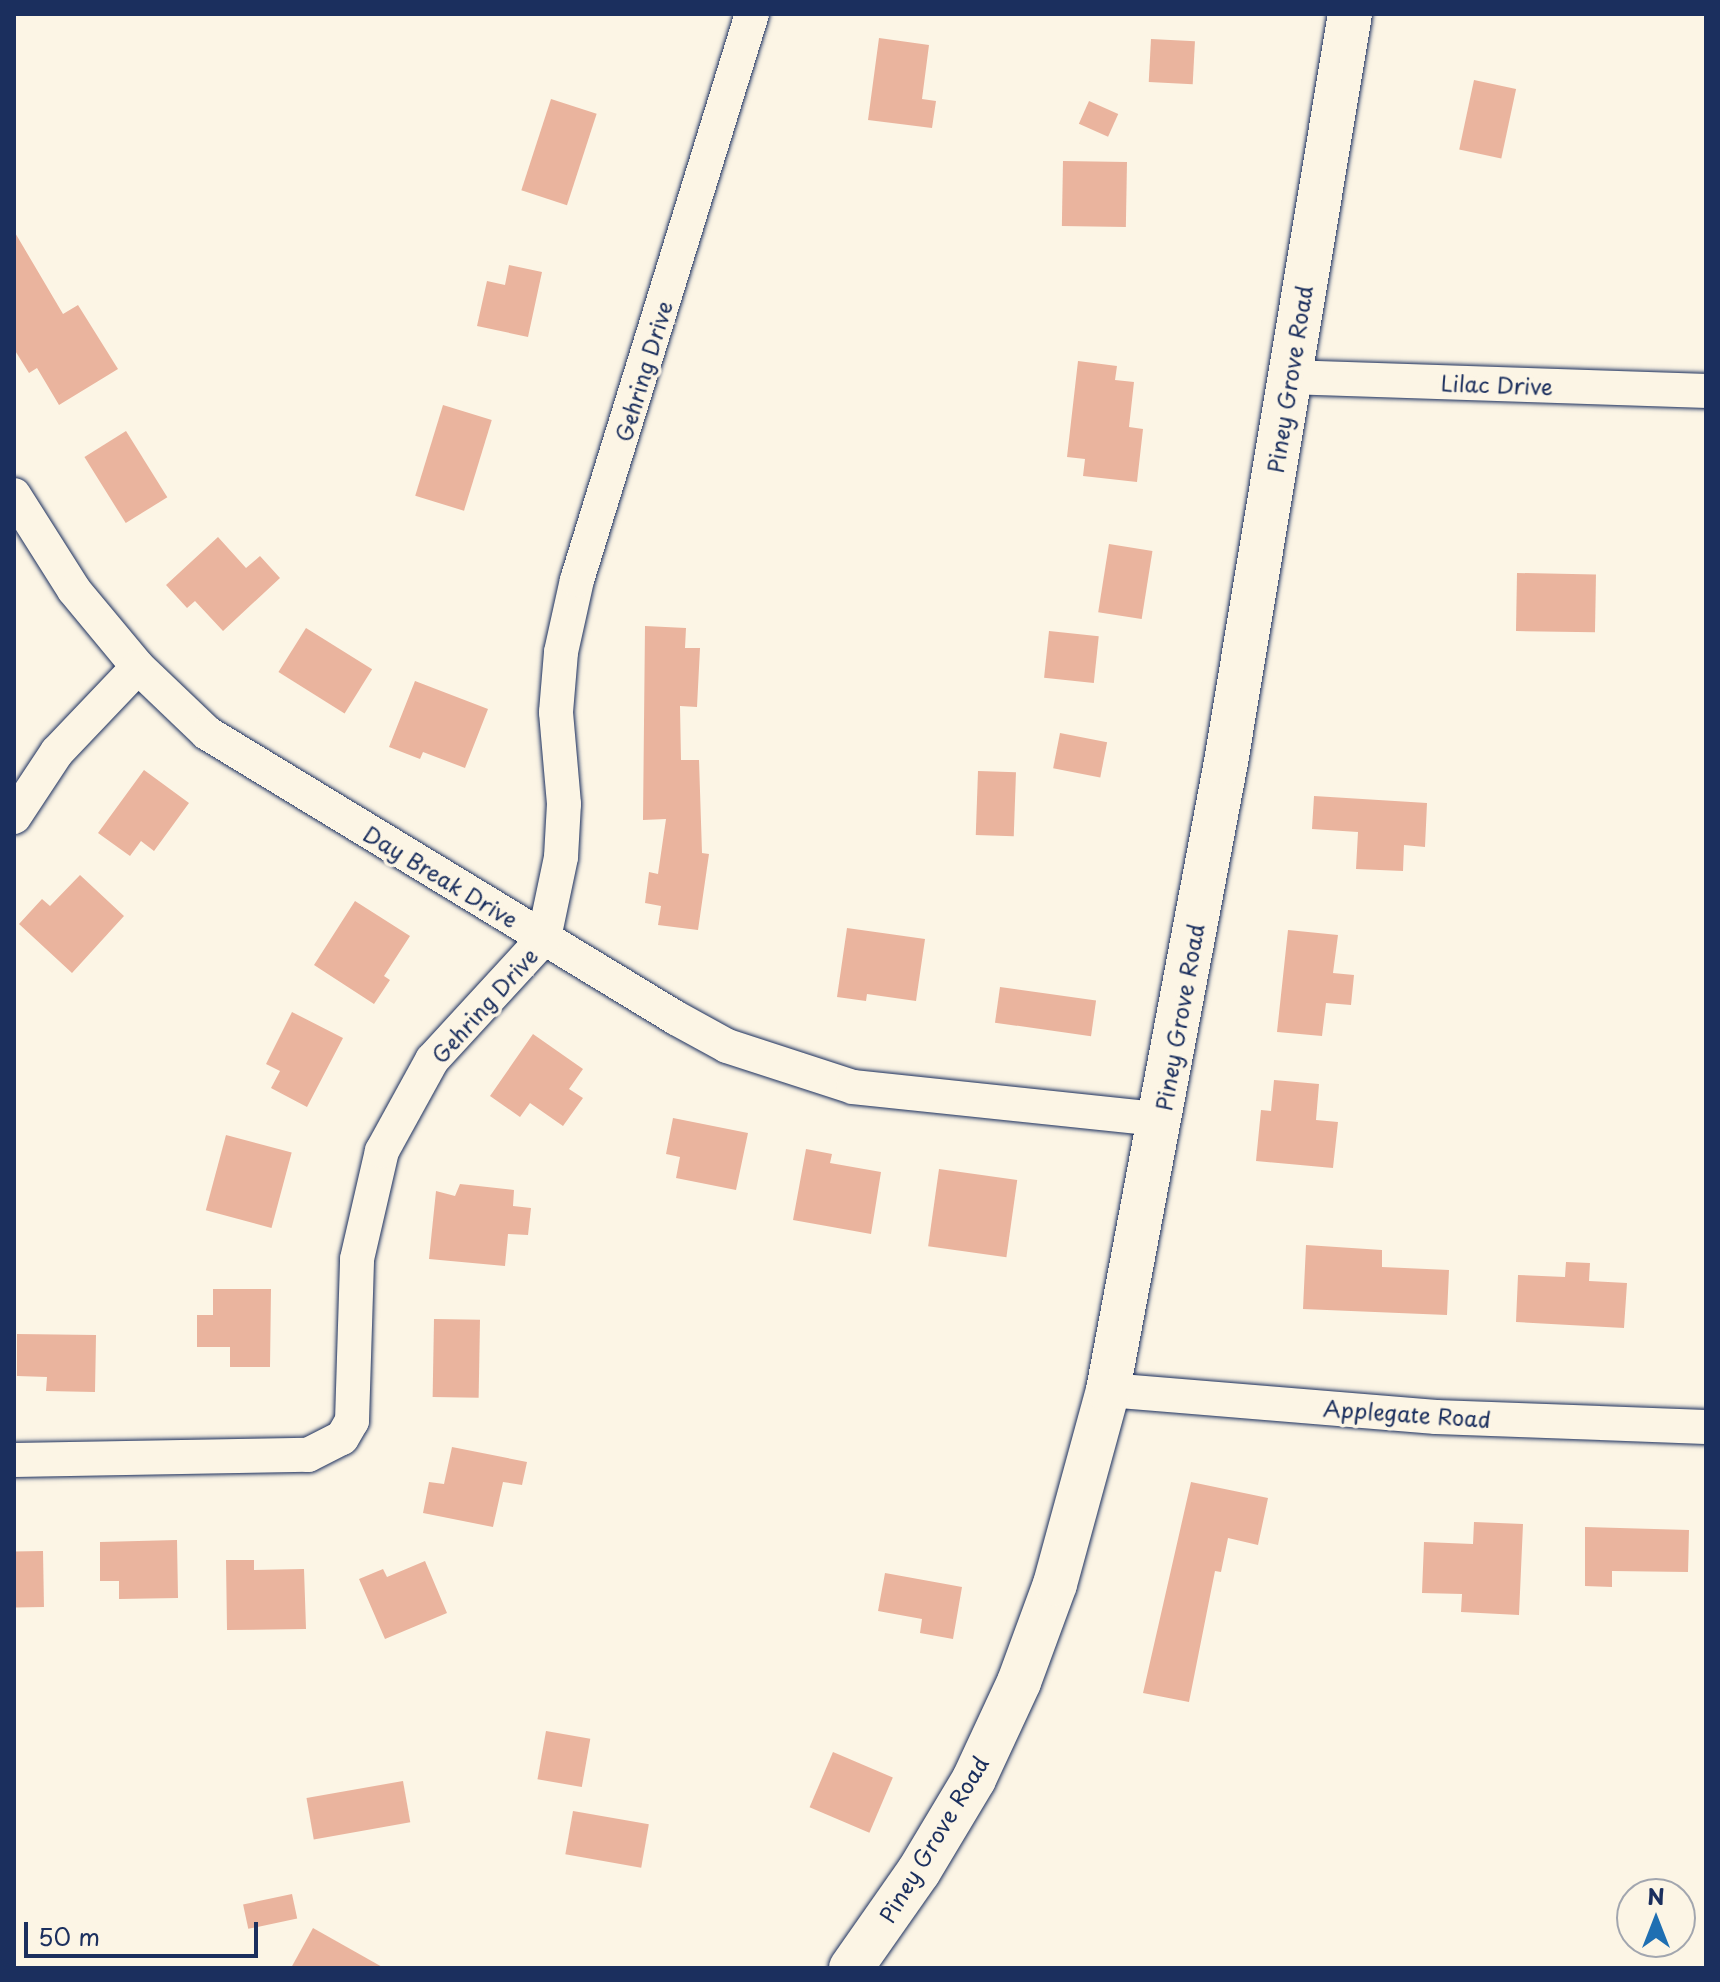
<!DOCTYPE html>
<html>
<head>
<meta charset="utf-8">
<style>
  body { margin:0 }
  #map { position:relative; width:1720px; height:1982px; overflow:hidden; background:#fcf5e5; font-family:"Playpen Sans",sans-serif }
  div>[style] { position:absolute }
  .building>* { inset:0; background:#eab49e; transform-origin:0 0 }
  .roads { filter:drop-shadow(0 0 2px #1b2f5e) drop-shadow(0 0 2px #1b2f5e) }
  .street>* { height:34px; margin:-17px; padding:0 17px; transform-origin:17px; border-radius:17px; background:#fcf5e5 }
  .secondary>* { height:44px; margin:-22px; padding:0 22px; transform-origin:22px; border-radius:22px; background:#fcf5e5 }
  span { translate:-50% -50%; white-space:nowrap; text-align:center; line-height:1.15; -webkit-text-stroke:7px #fcf5e5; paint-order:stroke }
  .street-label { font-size:22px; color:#1b2f5e }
  .frame { position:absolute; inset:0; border:16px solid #1b2f5e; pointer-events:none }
  .north { position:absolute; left:1616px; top:1878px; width:80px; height:80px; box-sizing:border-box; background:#fcf5e5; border:2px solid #a2a6af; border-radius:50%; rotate:0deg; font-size:22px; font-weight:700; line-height:32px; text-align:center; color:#1b2f5e }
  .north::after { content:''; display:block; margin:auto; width:28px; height:36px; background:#1f6fb2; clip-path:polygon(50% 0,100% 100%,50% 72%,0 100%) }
  .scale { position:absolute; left:24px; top:1922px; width:234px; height:36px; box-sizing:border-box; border:4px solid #1b2f5e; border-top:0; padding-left:10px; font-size:24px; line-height:28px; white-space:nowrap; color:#1b2f5e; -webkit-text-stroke:6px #fcf5e5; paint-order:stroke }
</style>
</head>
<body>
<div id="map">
  <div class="building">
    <i style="clip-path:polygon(879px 38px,929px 45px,922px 99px,936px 101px,932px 128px,868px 120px)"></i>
    <i style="left:1151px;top:39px;width:44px;height:43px;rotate:3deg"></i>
    <i style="left:1474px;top:80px;width:43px;height:71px;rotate:12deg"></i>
    <i style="left:551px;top:99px;width:48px;height:96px;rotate:18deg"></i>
    <i style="left:1089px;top:101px;width:32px;height:25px;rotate:24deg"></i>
    <i style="left:1063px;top:161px;width:64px;height:65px;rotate:1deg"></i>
    <i style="clip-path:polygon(14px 231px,63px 314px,78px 305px,118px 369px,59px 405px,37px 368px,29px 373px,14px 349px)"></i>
    <i style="clip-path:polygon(509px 265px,542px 272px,528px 337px,477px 326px,487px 281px,505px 285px)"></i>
    <i style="clip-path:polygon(1078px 361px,1117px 366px,1115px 380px,1134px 382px,1129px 427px,1143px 429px,1137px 482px,1083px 476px,1085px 459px,1067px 457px)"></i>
    <i style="left:443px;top:405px;width:51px;height:95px;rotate:17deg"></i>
    <i style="left:126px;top:431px;width:78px;height:49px;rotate:58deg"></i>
    <i style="clip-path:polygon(218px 537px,246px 568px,260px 556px,280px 578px,223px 631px,195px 601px,187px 608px,166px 585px)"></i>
    <i style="left:1109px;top:544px;width:44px;height:69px;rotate:9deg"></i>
    <i style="left:1517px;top:573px;width:79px;height:58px;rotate:1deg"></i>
    <i style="clip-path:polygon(645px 626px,686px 628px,685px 648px,700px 648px,697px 707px,680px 706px,681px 760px,699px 760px,702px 853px,709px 854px,698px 930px,658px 925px,661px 906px,645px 903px,649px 872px,658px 874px,666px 819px,643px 820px)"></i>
    <i style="left:306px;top:628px;width:78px;height:52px;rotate:32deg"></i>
    <i style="left:1049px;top:631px;width:50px;height:47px;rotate:6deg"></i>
    <i style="clip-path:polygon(415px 681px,488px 709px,465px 768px,423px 752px,420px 759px,389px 747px)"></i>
    <i style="left:1060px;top:733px;width:48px;height:36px;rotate:11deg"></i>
    <i style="clip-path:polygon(144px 770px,189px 803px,154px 851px,141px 841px,130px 856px,98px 833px)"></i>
    <i style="left:978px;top:771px;width:38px;height:64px;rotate:2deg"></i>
    <i style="clip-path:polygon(1314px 796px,1427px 803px,1425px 847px,1404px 845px,1403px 871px,1356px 869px,1358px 832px,1312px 829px)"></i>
    <i style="clip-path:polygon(80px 875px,124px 916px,72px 973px,19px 924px,42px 899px,50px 906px)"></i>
    <i style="clip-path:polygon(355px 901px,410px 936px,384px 976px,390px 980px,374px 1004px,314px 965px)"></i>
    <i style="clip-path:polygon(847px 928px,925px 939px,916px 1001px,867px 994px,866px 1001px,837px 997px)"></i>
    <i style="clip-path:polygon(1288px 930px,1338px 935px,1333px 973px,1354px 975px,1351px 1005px,1326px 1003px,1322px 1036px,1277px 1032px)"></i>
    <i style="left:1000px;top:987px;width:97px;height:36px;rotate:8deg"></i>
    <i style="clip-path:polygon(292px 1012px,343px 1038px,307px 1107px,271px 1088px,280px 1071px,266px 1064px)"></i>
    <i style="clip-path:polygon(533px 1034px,583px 1069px,569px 1089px,583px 1098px,563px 1126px,530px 1103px,520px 1117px,490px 1096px)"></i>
    <i style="clip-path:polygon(1274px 1080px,1319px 1084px,1316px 1120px,1338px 1122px,1333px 1168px,1256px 1161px,1261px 1110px,1271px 1111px)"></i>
    <i style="clip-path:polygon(673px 1118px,748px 1133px,736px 1190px,676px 1178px,680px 1157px,666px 1154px)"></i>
    <i style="left:226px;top:1135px;width:68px;height:78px;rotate:15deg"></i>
    <i style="clip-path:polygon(806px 1149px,832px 1154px,830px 1163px,881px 1172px,871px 1234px,793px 1220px)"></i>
    <i style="left:939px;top:1169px;width:79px;height:78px;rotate:8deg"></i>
    <i style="clip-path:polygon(460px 1184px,514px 1190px,513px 1206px,531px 1208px,528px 1235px,508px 1234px,505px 1266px,429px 1259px,436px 1191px,455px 1196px)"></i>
    <i style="clip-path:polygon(1306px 1245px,1382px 1250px,1382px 1267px,1449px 1270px,1447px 1315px,1303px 1309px)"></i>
    <i style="clip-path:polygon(1566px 1262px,1590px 1263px,1589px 1281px,1627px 1283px,1624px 1328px,1516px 1322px,1518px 1275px,1565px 1277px)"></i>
    <i style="clip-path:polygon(213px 1289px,271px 1289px,270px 1367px,230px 1367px,230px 1347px,197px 1347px,197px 1315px,213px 1315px)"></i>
    <i style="left:434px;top:1319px;width:46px;height:78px;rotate:1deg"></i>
    <i style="clip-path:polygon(17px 1334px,96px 1335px,95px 1392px,46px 1391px,47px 1377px,17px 1376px)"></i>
    <i style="clip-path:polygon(452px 1447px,527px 1462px,522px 1485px,503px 1482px,493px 1527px,423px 1513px,429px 1482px,444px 1484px)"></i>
    <i style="clip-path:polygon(1191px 1482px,1268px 1498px,1258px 1545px,1228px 1538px,1221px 1572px,1215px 1571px,1189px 1702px,1143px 1693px)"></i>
    <i style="clip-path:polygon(1474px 1522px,1523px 1524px,1519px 1615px,1461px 1612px,1462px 1594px,1422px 1593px,1424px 1542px,1473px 1544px)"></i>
    <i style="clip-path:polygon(1585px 1527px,1689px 1530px,1688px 1572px,1612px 1571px,1612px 1587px,1585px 1586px)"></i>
    <i style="clip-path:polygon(177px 1540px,178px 1598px,119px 1599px,119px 1581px,100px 1581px,100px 1542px)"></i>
    <i style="left:43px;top:1551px;width:56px;height:29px;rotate:89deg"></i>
    <i style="clip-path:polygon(226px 1560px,254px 1560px,254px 1570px,304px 1569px,306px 1629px,227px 1630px)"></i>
    <i style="clip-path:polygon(425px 1561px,447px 1613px,385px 1639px,359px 1579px,383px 1569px,387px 1577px)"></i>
    <i style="clip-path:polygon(885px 1573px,962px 1587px,953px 1639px,920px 1633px,922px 1619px,878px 1611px)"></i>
    <i style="left:546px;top:1731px;width:45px;height:49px;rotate:10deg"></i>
    <i style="left:833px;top:1752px;width:65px;height:60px;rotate:23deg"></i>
    <i style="left:403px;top:1781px;width:42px;height:98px;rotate:80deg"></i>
    <i style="left:573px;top:1811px;width:77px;height:44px;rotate:10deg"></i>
    <i style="left:292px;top:1894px;width:25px;height:50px;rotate:78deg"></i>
    <i style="clip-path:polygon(313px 1928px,384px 1968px,291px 1968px)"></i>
  </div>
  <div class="roads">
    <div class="street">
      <i style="left:1289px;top:377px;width:417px;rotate:1.9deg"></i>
      <i style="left:14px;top:495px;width:112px;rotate:57.7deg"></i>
      <i style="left:74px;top:590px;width:100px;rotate:50.3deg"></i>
      <i style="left:138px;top:667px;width:95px;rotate:43.7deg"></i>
      <i style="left:207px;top:733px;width:549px;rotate:31.29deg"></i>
      <i style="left:676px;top:1018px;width:58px;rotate:28.8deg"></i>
      <i style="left:727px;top:1046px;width:133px;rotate:18deg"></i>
      <i style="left:853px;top:1087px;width:309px;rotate:6deg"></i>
      <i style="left:14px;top:817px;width:78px;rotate:-56.5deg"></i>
      <i style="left:57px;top:752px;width:117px;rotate:-46.4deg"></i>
      <i style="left:1108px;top:1390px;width:329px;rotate:4.7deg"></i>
      <i style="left:1436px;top:1417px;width:270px;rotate:2.1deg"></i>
      <i style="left:14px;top:1460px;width:294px;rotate:-1deg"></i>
      <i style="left:308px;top:1455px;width:38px;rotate:-27deg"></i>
      <i style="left:342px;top:1438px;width:20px;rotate:-60deg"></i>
      <i style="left:352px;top:1421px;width:162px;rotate:-88.2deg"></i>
      <i style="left:357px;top:1259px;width:111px;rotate:-77deg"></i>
      <i style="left:382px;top:1151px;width:104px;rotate:-61.2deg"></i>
      <i style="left:432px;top:1060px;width:166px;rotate:-47.4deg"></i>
      <i style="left:544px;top:938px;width:83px;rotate:-78.1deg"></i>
      <i style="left:561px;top:857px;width:53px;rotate:-86.8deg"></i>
      <i style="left:564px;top:804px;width:92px;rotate:-95deg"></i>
      <i style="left:556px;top:712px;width:60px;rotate:-85.2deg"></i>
      <i style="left:561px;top:652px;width:74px;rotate:-77.5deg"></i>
      <i style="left:577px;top:580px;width:592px;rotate:-72.82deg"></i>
    </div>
    <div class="secondary">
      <i style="left:851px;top:1968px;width:118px;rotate:-55deg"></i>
      <i style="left:919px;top:1871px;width:107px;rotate:-59.1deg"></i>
      <i style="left:974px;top:1779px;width:107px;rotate:-65.1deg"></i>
      <i style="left:1019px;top:1682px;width:104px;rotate:-69.8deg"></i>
      <i style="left:1055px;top:1584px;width:201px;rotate:-74.7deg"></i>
      <i style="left:1108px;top:1390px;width:639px;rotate:-79.36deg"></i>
      <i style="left:1226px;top:762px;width:758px;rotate:-80.59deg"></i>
    </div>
  </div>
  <div class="street-label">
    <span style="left:643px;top:371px;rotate:-73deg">Gehring Drive</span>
    <span style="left:1289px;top:379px;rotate:-81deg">Piney Grove Road</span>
    <span style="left:1497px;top:384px;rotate:2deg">Lilac Drive</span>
    <span style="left:441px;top:876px;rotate:31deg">Day Break Drive</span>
    <span style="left:484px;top:1005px;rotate:-48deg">Gehring Drive</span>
    <span style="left:1179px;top:1017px;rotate:-80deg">Piney Grove Road</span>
    <span style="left:1407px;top:1413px;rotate:4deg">Applegate Road</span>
    <span style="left:933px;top:1839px;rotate:-59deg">Piney Grove Road</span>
  </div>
  <div class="frame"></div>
  <div class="north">N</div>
  <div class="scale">50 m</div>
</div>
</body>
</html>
